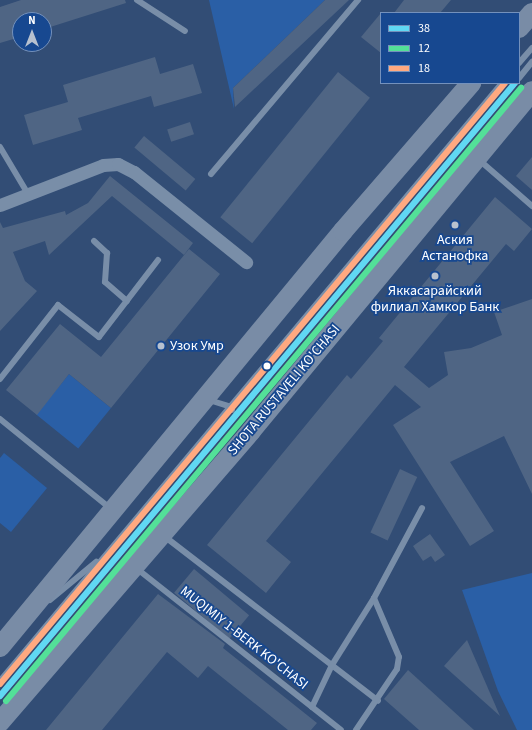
<!DOCTYPE html>
<html>
<head>
<meta charset="utf-8">
<style>
  body { margin:0 }
  #map { position:relative; width:532px; height:730px; overflow:hidden; background:#324d75; font-family:"Source Sans 3",sans-serif }
  div>[style] { position:absolute }
  .green>* { inset:0; background:#2a5fa6; transform-origin:0 0 }
  .building>* { inset:0; background:#4f6584; transform-origin:0 0 }
  .lane>* { height:6px; margin:-3px; padding:0 3px; transform-origin:3px; border-radius:3px; background:#798ea8 }
  .street>* { height:13px; margin:-6.5px; padding:0 6.5px; transform-origin:6.5px; border-radius:6.5px; background:#798ea8 }
  .primary>* { height:20px; margin:-10px; padding:0 10px; transform-origin:10px; border-radius:10px; background:#798ca6 }
  .bus-1>* { height:6px; margin:-3px; padding:0 3px; transform-origin:3px; border-radius:3px; background:#60d8f3 }
  .bus-2>* { height:6px; margin:-3px; padding:0 3px; transform-origin:3px; border-radius:3px; background:#53e098 }
  .bus-3>* { height:6px; margin:-3px; padding:0 3px; transform-origin:3px; border-radius:3px; background:#ffa980 }
  .dots>* { width:11px; height:11px; translate:-50% -50%; box-sizing:border-box; border:2px solid #174890; border-radius:50% }
  span { translate:-50% -50%; white-space:nowrap; text-align:center; line-height:1.15; -webkit-text-stroke:3.5px #174890; paint-order:stroke }
  .poi-label { font-size:14px; color:#fff }
  .left { translate:0 -50%; text-align:left }
  .street-label { font-size:14px; color:#fff }
  .legend { position:absolute; left:380px; top:12px; width:140px; height:72px; box-sizing:border-box; background:#174890; border:1px solid #7491bc; margin:0; padding:5px 7px; list-style:none; font-size:12px; color:#fff }
  .legend li { display:flex; align-items:center; gap:8px; height:20px }
  .legend b { width:20px; border:1px solid #7491bc }
  .north { position:absolute; left:12px; top:12px; width:40px; height:40px; box-sizing:border-box; background:#174890; border:1px solid #7491bc; border-radius:50%; rotate:0deg; font-size:11px; font-weight:700; line-height:16px; text-align:center; color:#fff }
  .north::after { content:''; display:block; margin:auto; width:14px; height:18px; background:#b7c1cf; clip-path:polygon(50% 0,100% 100%,50% 72%,0 100%) }
</style>
</head>
<body>
<div id="map">
  <div class="green">
    <i style="clip-path:polygon(209px 0,325px 0,233px 88px,234px 109px)"></i>
    <i style="left:69px;top:374px;width:54px;height:52px;rotate:39deg"></i>
    <i style="clip-path:polygon(4px 453px,47px 488px,11px 532px,0 523px,0 458px)"></i>
    <i style="clip-path:polygon(532px 573px,532px 730px,517px 730px,498px 691px,462px 590px)"></i>
  </div>
  <div class="building">
    <i style="clip-path:polygon(21px 0,125px 0,126px 3px,44px 29px,44px 20px,20px 20px,20px 37px,0 43px,0 7px)"></i>
    <i style="clip-path:polygon(325px 0,349px 0,235px 107px,233px 88px)"></i>
    <i style="clip-path:polygon(404px 0,451px 0,440px 13px,394px 13px)"></i>
    <i style="clip-path:polygon(381px 13px,381px 53px,361px 37px)"></i>
    <i style="clip-path:polygon(155px 57px,160px 74px,193px 64px,202px 93px,154px 107px,151px 96px,78px 118px,82px 130px,33px 145px,24px 115px,68px 102px,63px 85px)"></i>
    <i style="left:338px;top:72px;width:41px;height:187px;rotate:39deg"></i>
    <i style="left:190px;top:122px;width:13px;height:24px;rotate:72deg"></i>
    <i style="left:144px;top:136px;width:67px;height:15px;rotate:40deg"></i>
    <i style="clip-path:polygon(532px 157px,532px 190px,516px 176px)"></i>
    <i style="clip-path:polygon(110px 176px,193px 243px,184px 255px,112px 196px,49px 255px,45px 241px,13px 252px,25px 281px,37px 291px,0 331px,0 222px,3px 228px,65px 211px,66px 215px,88px 203px)"></i>
    <i style="clip-path:polygon(495px 197px,532px 229px,514px 251px,506px 244px,404px 367px,429px 388px,448px 375px,444px 352px,471px 348px,502px 335px,494px 312px,532px 299px,532px 494px,504px 436px,450px 462px,494px 531px,470px 546px,393px 425px,421px 407px,395px 385px,266px 541px,291px 562px,266px 593px,207px 545px,347px 375px,351px 379px,383px 341px,379px 338px)"></i>
    <i style="clip-path:polygon(189px 249px,220px 274px,111px 408px,69px 374px,37px 415px,6px 390px,60px 324px,101px 357px)"></i>
    <i style="left:400px;top:469px;width:19px;height:70px;rotate:25deg"></i>
    <i style="clip-path:polygon(430px 534px,445px 555px,435px 562px,431px 556px,423px 561px,413px 546px)"></i>
    <i style="left:194px;top:569px;width:72px;height:31px;rotate:40deg"></i>
    <i style="clip-path:polygon(158px 594px,225px 644px,223px 648px,317px 723px,311px 730px,288px 730px,208px 666px,198px 678px,167px 652px,102px 730px,46px 730px)"></i>
    <i style="clip-path:polygon(467px 640px,500px 716px,444px 666px)"></i>
    <i style="clip-path:polygon(408px 670px,474px 730px,419px 730px,384px 699px)"></i>
  </div>
  <div class="lane">
    <i style="left:137px;top:0;width:57px;rotate:32.9deg"></i>
    <i style="left:519px;top:63px;width:20px;rotate:-49deg"></i>
    <i style="left:519px;top:78px;width:21px;rotate:-51deg"></i>
    <i style="left:0;top:147px;width:55px;rotate:59.2deg"></i>
    <i style="left:478px;top:159px;width:72px;rotate:41deg"></i>
    <i style="left:211px;top:174px;width:228px;rotate:-49.8deg"></i>
    <i style="left:94px;top:241px;width:18px;rotate:43deg"></i>
    <i style="left:107px;top:253px;width:29px;rotate:94deg"></i>
    <i style="left:105px;top:282px;width:29px;rotate:41deg"></i>
    <i style="left:0;top:379px;width:94px;rotate:-51.9deg"></i>
    <i style="left:58px;top:305px;width:52px;rotate:38deg"></i>
    <i style="left:99px;top:337px;width:97px;rotate:-52.5deg"></i>
    <i style="left:209px;top:400px;width:24px;rotate:17deg"></i>
    <i style="left:232px;top:407px;width:3px;rotate:90deg"></i>
    <i style="left:0;top:419px;width:141px;rotate:39deg"></i>
    <i style="left:164px;top:536px;width:270px;rotate:37.6deg"></i>
    <i style="left:136px;top:568px;width:261px;rotate:38.3deg"></i>
    <i style="left:50px;top:600px;width:60px;rotate:-39.6deg"></i>
    <i style="left:0;top:681px;width:781px;rotate:-49.99deg"></i>
    <i style="left:0;top:696px;width:801px;rotate:-49.97deg"></i>
    <i style="left:312px;top:707px;width:47px;rotate:-64.5deg"></i>
    <i style="left:332px;top:665px;width:79px;rotate:-57.9deg"></i>
    <i style="left:356px;top:730px;width:73px;rotate:-56.1deg"></i>
    <i style="left:397px;top:669px;width:12px;rotate:-81deg"></i>
    <i style="left:399px;top:657px;width:64px;rotate:-113deg"></i>
    <i style="left:374px;top:598px;width:102px;rotate:-61.9deg"></i>
  </div>
  <div class="street">
    <i style="left:0;top:205px;width:110px;rotate:-21.2deg"></i>
    <i style="left:103px;top:165px;width:15px;rotate:-4deg"></i>
    <i style="left:118px;top:164px;width:18px;rotate:27deg"></i>
    <i style="left:134px;top:172px;width:144px;rotate:38.8deg"></i>
  </div>
  <div class="primary">
    <i style="left:519px;top:28px;width:20px;rotate:-49deg"></i>
    <i style="left:0;top:647px;width:539px;rotate:-50.49deg"></i>
    <i style="left:343px;top:231px;width:196px;rotate:-49.1deg"></i>
    <i style="left:0;top:722px;width:384px;rotate:-49.2deg"></i>
    <i style="left:251px;top:431px;width:441px;rotate:-50.4deg"></i>
  </div>
  <div class="bus-1">
    <i style="left:0;top:696px;width:801px;rotate:-49.97deg"></i>
  </div>
  <div class="bus-2">
    <i style="left:6px;top:701px;width:801px;rotate:-49.97deg"></i>
  </div>
  <div class="bus-3">
    <i style="left:0;top:684px;width:785px;rotate:-49.96deg"></i>
  </div>
  <div class="dots">
    <i style="left:455px;top:225px;background:#b7c1cf"></i>
    <i style="left:435px;top:276px;background:#b7c1cf"></i>
    <i style="left:161px;top:346px;background:#b7c1cf"></i>
    <i style="left:267px;top:366px;background:#fff"></i>
  </div>
  <div class="poi-label">
    <span style="left:455px;top:248px">Аския<br>Астанофка</span>
    <span style="left:435px;top:299px">Яккасарайский<br>филиал Хамкор Банк</span>
    <span class="left" style="left:170px;top:346px">Узок Умр</span>
  </div>
  <div class="street-label">
    <span style="left:284px;top:390px;rotate:-50deg">SHOTA RUSTAVELI KO'CHASI</span>
    <span style="left:244px;top:638px;rotate:38deg">MUQIMIY 1-BERK KO'CHASI</span>
  </div>
  <ul class="legend">
  <li><b style="height:5px;background:#60d8f3"></b>38</li>
  <li><b style="height:5px;background:#53e098"></b>12</li>
  <li><b style="height:5px;background:#ffa980"></b>18</li>
  </ul>
  <div class="north">N</div>
</div>
</body>
</html>
